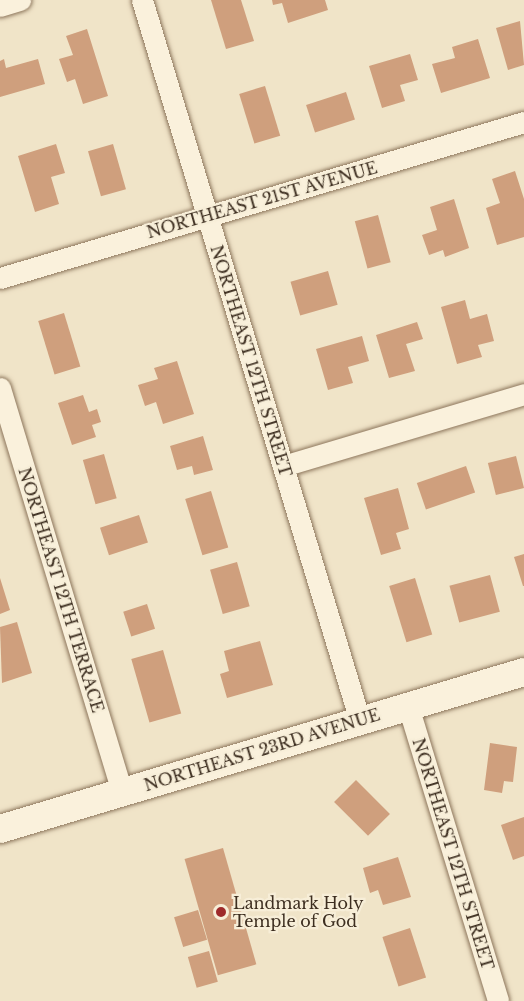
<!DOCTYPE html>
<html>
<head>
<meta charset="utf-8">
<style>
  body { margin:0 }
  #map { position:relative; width:524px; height:1001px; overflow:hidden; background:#f0e4c8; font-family:"Libre Baskerville",serif }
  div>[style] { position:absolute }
  .building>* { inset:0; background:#cf9f7d; transform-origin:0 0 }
  .roads { filter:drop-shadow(0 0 2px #8d765c) drop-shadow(0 0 2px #8d765c) }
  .minor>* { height:21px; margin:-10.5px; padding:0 10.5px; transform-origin:10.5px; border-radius:10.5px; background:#faf1dc }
  .secondary>* { height:28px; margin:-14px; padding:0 14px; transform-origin:14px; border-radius:14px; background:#faf1dc }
  .dots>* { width:16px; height:16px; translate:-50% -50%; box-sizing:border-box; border:3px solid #f7eed8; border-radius:50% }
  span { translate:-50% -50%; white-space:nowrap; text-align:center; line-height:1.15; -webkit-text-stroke:4.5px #f7eed8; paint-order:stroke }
  .street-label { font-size:16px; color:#3d2e20 }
  .poi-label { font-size:16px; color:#3d2e20 }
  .left { translate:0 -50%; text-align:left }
</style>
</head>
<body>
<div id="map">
  <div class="building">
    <i style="clip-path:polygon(211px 0,241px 0,254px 41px,226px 49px)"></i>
    <i style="clip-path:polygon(272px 0,325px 0,328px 10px,288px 23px,282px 3px,273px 5px)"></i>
    <i style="clip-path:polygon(520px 21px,524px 65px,508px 70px,496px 28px)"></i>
    <i style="clip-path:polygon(87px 29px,108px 96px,83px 104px,75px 79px,67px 82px,59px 59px,73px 55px,66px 36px)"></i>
    <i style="clip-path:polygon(478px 39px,490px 78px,441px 93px,432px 64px,455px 58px,452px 47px)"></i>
    <i style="clip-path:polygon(410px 54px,418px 80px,400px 85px,405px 101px,382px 108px,369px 66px)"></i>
    <i style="clip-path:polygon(4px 59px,6px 68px,38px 59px,45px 84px,0 97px,0 61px)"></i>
    <i style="left:265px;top:86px;width:52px;height:27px;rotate:73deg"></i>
    <i style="left:346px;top:92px;width:29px;height:42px;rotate:72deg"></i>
    <i style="clip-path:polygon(56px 144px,65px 173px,51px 177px,59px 204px,35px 212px,18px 156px)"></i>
    <i style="left:113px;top:144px;width:47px;height:26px;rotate:74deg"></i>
    <i style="clip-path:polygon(515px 171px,524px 199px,524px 237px,497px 245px,486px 208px,500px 203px,492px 179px)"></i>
    <i style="clip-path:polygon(454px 199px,469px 248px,445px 257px,443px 250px,429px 255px,422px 235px,437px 230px,430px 207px)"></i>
    <i style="left:378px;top:215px;width:49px;height:24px;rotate:75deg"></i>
    <i style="left:328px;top:271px;width:35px;height:39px;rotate:74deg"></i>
    <i style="clip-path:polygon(465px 300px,470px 319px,487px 314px,494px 341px,478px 345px,482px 357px,457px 364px,441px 307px)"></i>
    <i style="left:64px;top:313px;width:56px;height:27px;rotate:73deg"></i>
    <i style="clip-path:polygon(417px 322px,423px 339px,406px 344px,415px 371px,389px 378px,376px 335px)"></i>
    <i style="clip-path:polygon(362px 336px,369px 361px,348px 367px,353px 383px,328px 390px,316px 349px)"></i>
    <i style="clip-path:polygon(177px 361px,194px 414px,163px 424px,156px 402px,145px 406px,138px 385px,158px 379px,154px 368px)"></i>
    <i style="clip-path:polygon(83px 395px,89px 412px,97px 409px,101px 422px,92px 425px,96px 437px,72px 445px,58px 403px)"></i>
    <i style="clip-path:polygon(203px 436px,213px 470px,194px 475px,192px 466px,177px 470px,170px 446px)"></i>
    <i style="left:104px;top:454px;width:46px;height:22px;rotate:74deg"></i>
    <i style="left:516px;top:456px;width:33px;height:29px;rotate:76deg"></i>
    <i style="left:466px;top:466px;width:28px;height:52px;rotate:71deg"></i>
    <i style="clip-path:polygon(398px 488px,409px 529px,396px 533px,401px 549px,381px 555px,364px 498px)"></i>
    <i style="left:211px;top:491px;width:59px;height:27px;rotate:73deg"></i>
    <i style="left:139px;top:515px;width:29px;height:41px;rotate:72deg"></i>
    <i style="clip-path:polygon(524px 554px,524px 586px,523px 586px,514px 557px)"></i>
    <i style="left:237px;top:562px;width:46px;height:28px;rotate:74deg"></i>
    <i style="left:490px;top:575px;width:38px;height:42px;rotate:75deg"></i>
    <i style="clip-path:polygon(0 578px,10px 610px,0 614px)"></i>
    <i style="left:415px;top:578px;width:59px;height:27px;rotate:73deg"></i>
    <i style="left:147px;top:604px;width:26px;height:25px;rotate:72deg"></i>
    <i style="clip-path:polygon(17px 622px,32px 673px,2px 683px,0 627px)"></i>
    <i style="clip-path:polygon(260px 641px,273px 685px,227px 698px,220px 674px,229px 671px,224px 651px)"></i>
    <i style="left:163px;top:650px;width:66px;height:33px;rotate:74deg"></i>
    <i style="clip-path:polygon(490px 743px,517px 747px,513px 782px,504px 781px,502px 793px,484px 790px)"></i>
    <i style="left:356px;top:780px;width:48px;height:31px;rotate:45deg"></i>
    <i style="clip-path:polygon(524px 817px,524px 856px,513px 860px,501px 825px)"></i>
    <i style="left:223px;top:848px;width:121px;height:40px;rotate:74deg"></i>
    <i style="clip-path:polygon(398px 857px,411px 897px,383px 905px,378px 890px,370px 893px,363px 868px)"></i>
    <i style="left:198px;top:910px;width:31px;height:25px;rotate:73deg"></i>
    <i style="left:410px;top:928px;width:52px;height:29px;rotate:72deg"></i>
    <i style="left:209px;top:951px;width:32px;height:22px;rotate:74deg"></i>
  </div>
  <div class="roads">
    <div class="minor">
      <i style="left:142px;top:0;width:753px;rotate:73.18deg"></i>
      <i style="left:0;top:6px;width:21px;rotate:-17deg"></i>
      <i style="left:0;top:278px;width:547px;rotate:-16.58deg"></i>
      <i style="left:0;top:388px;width:423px;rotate:73.2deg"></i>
      <i style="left:283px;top:466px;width:252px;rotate:-16.6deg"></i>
      <i style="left:408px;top:706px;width:308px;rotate:73deg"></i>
    </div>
    <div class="secondary">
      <i style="left:0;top:829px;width:547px;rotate:-16.68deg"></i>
    </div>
  </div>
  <div class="dots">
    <i style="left:221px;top:912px;background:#9e2a2b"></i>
  </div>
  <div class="street-label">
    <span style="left:262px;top:200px;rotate:-16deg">NORTHEAST 21ST AVENUE</span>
    <span style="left:251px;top:361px;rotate:73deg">NORTHEAST 12TH STREET</span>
    <span style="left:61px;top:590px;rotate:73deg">NORTHEAST 12TH TERRACE</span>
    <span style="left:262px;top:750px;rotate:-17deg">NORTHEAST 23RD AVENUE</span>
    <span style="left:453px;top:854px;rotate:73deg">NORTHEAST 12TH STREET</span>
  </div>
  <div class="poi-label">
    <span class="left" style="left:233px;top:912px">Landmark Holy<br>Temple of God</span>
  </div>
</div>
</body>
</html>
